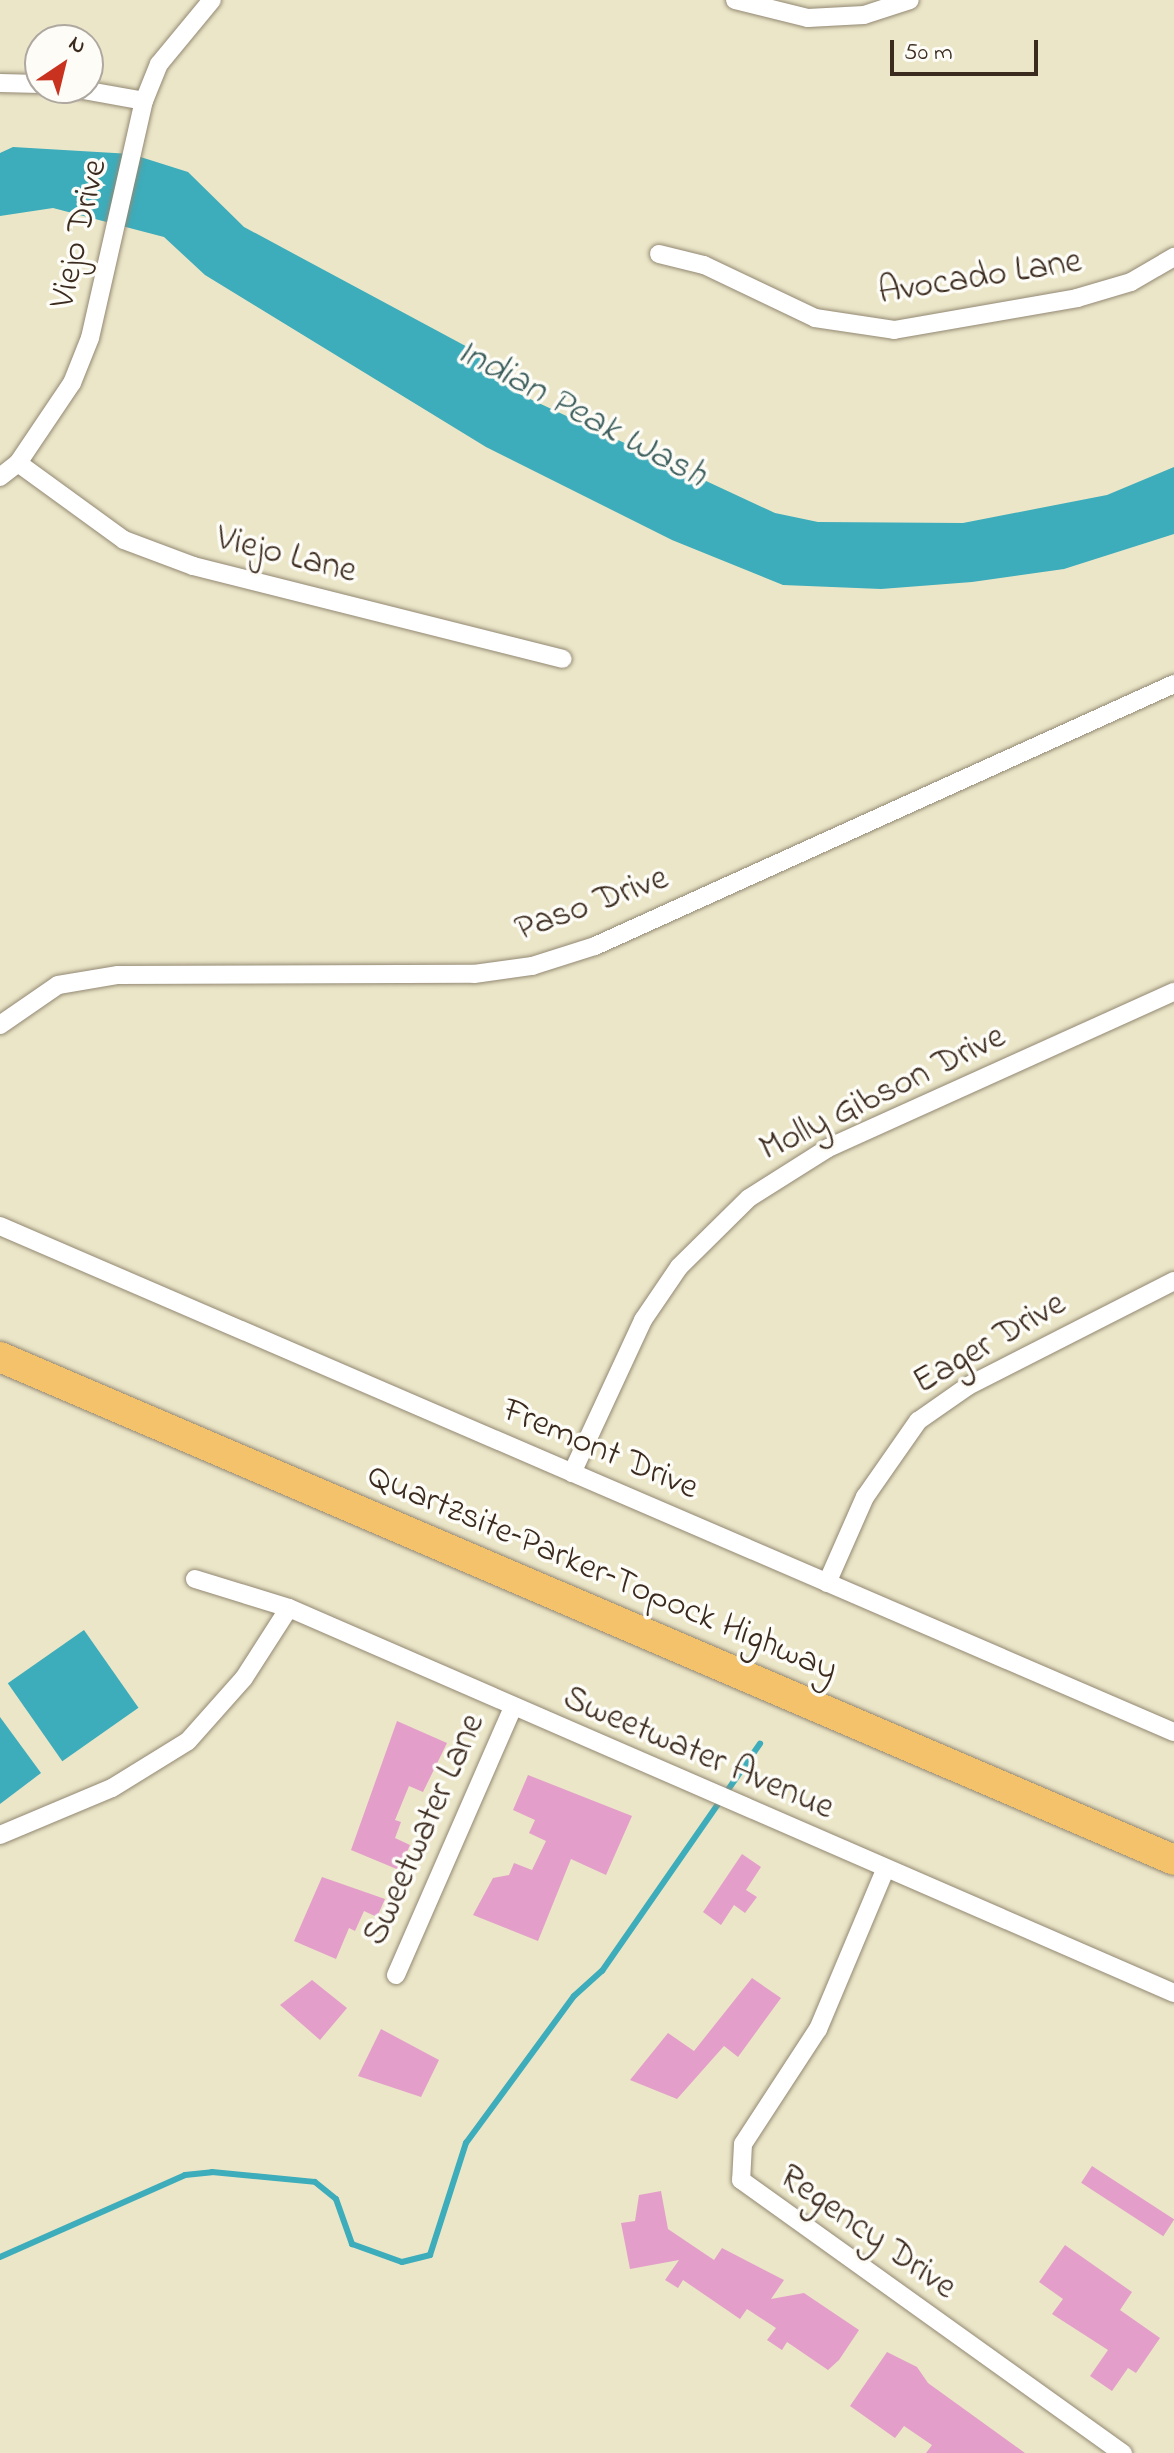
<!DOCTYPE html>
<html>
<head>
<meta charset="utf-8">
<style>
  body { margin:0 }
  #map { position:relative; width:1174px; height:2453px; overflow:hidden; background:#ebe6c8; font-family:"Indie Flower",sans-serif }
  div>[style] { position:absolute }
  .water>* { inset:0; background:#3dacbb; transform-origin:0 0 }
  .stream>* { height:6px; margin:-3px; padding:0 3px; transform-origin:3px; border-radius:3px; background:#3dacbb }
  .building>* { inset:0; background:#e39fc9; transform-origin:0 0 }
  .roads { filter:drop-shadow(0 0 2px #938873) drop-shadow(0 0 2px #938873) }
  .minor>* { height:18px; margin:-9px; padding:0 9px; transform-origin:9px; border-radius:9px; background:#fff }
  .trunk>* { height:30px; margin:-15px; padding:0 15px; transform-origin:15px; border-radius:15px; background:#f3c26a }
  span { translate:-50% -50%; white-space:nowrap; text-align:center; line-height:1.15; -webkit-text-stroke:7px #fdfcf7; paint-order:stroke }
  .street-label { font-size:36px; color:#3b2a1e }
  .water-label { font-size:38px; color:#3c5e5d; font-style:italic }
  .north { position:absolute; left:24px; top:24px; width:80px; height:80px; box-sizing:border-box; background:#fdfcf7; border:2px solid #afa8a0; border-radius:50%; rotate:35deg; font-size:22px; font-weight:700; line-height:32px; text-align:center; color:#3b2a1e }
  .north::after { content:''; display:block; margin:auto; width:28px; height:36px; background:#c8321e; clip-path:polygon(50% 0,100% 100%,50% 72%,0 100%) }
  .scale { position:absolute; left:890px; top:40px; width:148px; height:36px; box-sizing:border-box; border:4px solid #3b2a1e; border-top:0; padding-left:10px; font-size:24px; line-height:28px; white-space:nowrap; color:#3b2a1e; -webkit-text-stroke:6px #fdfcf7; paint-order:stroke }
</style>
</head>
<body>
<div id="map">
  <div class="water">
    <i style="clip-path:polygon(13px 147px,131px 154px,188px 172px,244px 227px,473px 350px,515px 392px,775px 513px,818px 522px,963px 523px,1107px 495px,1174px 467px,1174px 534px,1064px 569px,972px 582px,881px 589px,783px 585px,672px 540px,486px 447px,205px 275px,164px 237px,53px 208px,0 216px,0 153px)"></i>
    <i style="left:84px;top:1630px;width:95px;height:93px;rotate:55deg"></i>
    <i style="clip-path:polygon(0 1717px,41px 1773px,0 1804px)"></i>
  </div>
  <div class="stream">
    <i style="left:0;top:2257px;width:202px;rotate:-23.9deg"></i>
    <i style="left:185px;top:2175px;width:27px;rotate:-6deg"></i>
    <i style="left:212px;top:2172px;width:103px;rotate:5.5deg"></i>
    <i style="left:315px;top:2182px;width:27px;rotate:39deg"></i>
    <i style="left:336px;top:2199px;width:48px;rotate:70.4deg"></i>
    <i style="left:352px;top:2244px;width:53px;rotate:19.8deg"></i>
    <i style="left:402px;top:2262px;width:29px;rotate:-14deg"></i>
    <i style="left:430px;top:2255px;width:118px;rotate:-72.2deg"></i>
    <i style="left:466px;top:2143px;width:182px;rotate:-53.7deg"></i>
    <i style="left:574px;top:1996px;width:38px;rotate:-42deg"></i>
    <i style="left:602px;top:1971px;width:277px;rotate:-55.2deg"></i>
  </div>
  <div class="building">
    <i style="clip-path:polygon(397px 1721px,447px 1743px,423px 1792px,409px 1786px,395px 1820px,401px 1822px,395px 1838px,410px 1845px,399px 1870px,351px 1850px)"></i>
    <i style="clip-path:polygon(528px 1775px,632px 1816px,606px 1875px,571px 1859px,538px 1941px,473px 1915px,493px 1878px,509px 1875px,514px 1863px,532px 1870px,546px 1841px,529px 1833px,535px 1820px,513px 1810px)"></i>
    <i style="clip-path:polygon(742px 1854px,761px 1867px,746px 1890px,757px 1897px,745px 1913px,734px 1905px,721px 1925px,703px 1912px)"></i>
    <i style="clip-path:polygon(322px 1877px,385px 1899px,377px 1917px,364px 1911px,355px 1931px,349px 1928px,336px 1959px,294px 1941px)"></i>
    <i style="clip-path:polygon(752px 1978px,781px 1998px,738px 2057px,724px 2046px,677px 2099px,630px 2080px,668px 2033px,694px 2051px)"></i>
    <i style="clip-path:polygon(312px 1980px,347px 2008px,320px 2040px,280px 2005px)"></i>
    <i style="clip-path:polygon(381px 2029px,439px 2060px,421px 2097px,358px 2076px)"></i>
    <i style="left:1092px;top:2166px;width:98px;height:20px;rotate:33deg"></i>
    <i style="clip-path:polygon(661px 2191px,668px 2229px,714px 2260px,722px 2248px,784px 2280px,771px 2299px,804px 2293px,859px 2330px,839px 2360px,828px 2370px,787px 2342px,782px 2350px,767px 2340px,776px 2328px,747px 2309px,740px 2319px,683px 2280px,678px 2288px,665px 2280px,679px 2260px,630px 2269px,621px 2223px,635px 2221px,639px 2195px)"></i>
    <i style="clip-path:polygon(1065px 2245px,1132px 2292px,1120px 2310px,1160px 2338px,1136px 2373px,1128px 2368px,1112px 2391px,1090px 2376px,1108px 2350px,1052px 2314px,1063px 2299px,1039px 2282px)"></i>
    <i style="clip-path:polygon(887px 2352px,917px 2367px,928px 2383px,1025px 2453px,926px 2453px,932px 2445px,904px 2426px,895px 2438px,850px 2406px)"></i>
  </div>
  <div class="roads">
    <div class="minor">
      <i style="left:735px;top:0;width:75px;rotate:13.9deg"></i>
      <i style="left:808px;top:18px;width:56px;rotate:-3.1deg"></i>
      <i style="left:864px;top:15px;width:48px;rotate:-18.1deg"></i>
      <i style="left:0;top:83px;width:40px;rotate:1.4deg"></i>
      <i style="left:72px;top:88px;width:73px;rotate:10.2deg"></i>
      <i style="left:659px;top:254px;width:46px;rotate:13.7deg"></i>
      <i style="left:704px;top:265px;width:123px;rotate:25.5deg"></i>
      <i style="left:815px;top:318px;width:80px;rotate:8.6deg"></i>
      <i style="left:894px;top:330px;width:186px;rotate:-9.9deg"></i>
      <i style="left:1077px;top:298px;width:56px;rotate:-16.5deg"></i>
      <i style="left:1131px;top:282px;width:50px;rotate:-30.2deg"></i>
      <i style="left:18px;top:463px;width:131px;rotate:36deg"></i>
      <i style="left:124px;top:540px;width:74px;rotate:20.6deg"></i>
      <i style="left:193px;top:566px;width:381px;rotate:14.1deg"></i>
      <i style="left:0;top:477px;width:23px;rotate:-38deg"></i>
      <i style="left:18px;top:463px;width:97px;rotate:-56deg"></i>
      <i style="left:72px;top:383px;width:48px;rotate:-68.2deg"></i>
      <i style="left:90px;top:338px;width:243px;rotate:-77.2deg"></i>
      <i style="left:144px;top:101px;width:40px;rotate:-68deg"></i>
      <i style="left:159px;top:64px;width:83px;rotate:-50.4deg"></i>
      <i style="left:0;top:1025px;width:70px;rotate:-34.6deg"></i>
      <i style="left:58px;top:985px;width:61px;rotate:-9.5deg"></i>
      <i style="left:118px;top:975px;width:356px;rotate:-0.2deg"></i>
      <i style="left:474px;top:974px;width:59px;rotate:-7.9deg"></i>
      <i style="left:532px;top:966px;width:66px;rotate:-17.6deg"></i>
      <i style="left:595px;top:946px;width:636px;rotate:-24.35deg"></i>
      <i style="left:0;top:1226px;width:1278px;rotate:23.32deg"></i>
      <i style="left:572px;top:1473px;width:169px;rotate:-65.1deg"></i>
      <i style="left:643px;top:1320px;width:64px;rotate:-55.8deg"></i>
      <i style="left:679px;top:1267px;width:98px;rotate:-44.6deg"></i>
      <i style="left:749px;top:1198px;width:93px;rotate:-32.3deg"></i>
      <i style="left:828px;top:1148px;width:380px;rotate:-24.3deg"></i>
      <i style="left:195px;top:1579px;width:98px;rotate:17.1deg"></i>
      <i style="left:289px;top:1608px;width:965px;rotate:23.51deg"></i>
      <i style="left:827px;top:1583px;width:94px;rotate:-66.2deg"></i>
      <i style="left:865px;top:1497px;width:93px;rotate:-55.1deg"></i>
      <i style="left:918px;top:1421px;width:61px;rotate:-35deg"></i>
      <i style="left:968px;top:1386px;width:231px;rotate:-27deg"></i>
      <i style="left:0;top:1835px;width:121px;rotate:-22.8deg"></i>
      <i style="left:112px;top:1788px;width:89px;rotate:-31.7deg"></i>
      <i style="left:188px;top:1741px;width:84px;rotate:-48.4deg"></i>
      <i style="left:244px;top:1678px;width:83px;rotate:-57.3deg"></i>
      <i style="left:885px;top:1870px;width:173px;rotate:112.8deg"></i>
      <i style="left:818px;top:2029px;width:137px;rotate:123.1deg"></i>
      <i style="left:743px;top:2144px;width:36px;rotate:93deg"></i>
      <i style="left:741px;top:2180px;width:470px;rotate:35.6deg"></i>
      <i style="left:396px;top:1975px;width:290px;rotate:-66.4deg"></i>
    </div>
    <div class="trunk">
      <i style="left:0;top:1357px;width:1277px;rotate:23.19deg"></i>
    </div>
  </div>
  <div class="street-label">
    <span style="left:80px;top:234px;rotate:-77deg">Viejo Drive</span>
    <span style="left:980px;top:278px;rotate:-9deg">Avocado Lane</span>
    <span style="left:286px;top:556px;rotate:14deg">Viejo Lane</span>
    <span style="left:592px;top:905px;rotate:-20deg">Paso Drive</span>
    <span style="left:883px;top:1094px;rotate:-26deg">Molly Gibson Drive</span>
    <span style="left:990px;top:1344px;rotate:-30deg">Eager Drive</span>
    <span style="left:600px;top:1450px;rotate:23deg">Fremont Drive</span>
    <span style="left:602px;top:1574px;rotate:23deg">Quartzsite–Parker–Topock Highway</span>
    <span style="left:698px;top:1754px;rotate:23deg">Sweetwater Avenue</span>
    <span style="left:425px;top:1830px;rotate:-66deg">Sweetwater Lane</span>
    <span style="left:867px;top:2233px;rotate:35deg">Regency Drive</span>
  </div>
  <div class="water-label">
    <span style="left:581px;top:415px;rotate:28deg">Indian Peak Wash</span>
  </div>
  <div class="north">N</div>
  <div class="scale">50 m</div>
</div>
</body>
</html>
